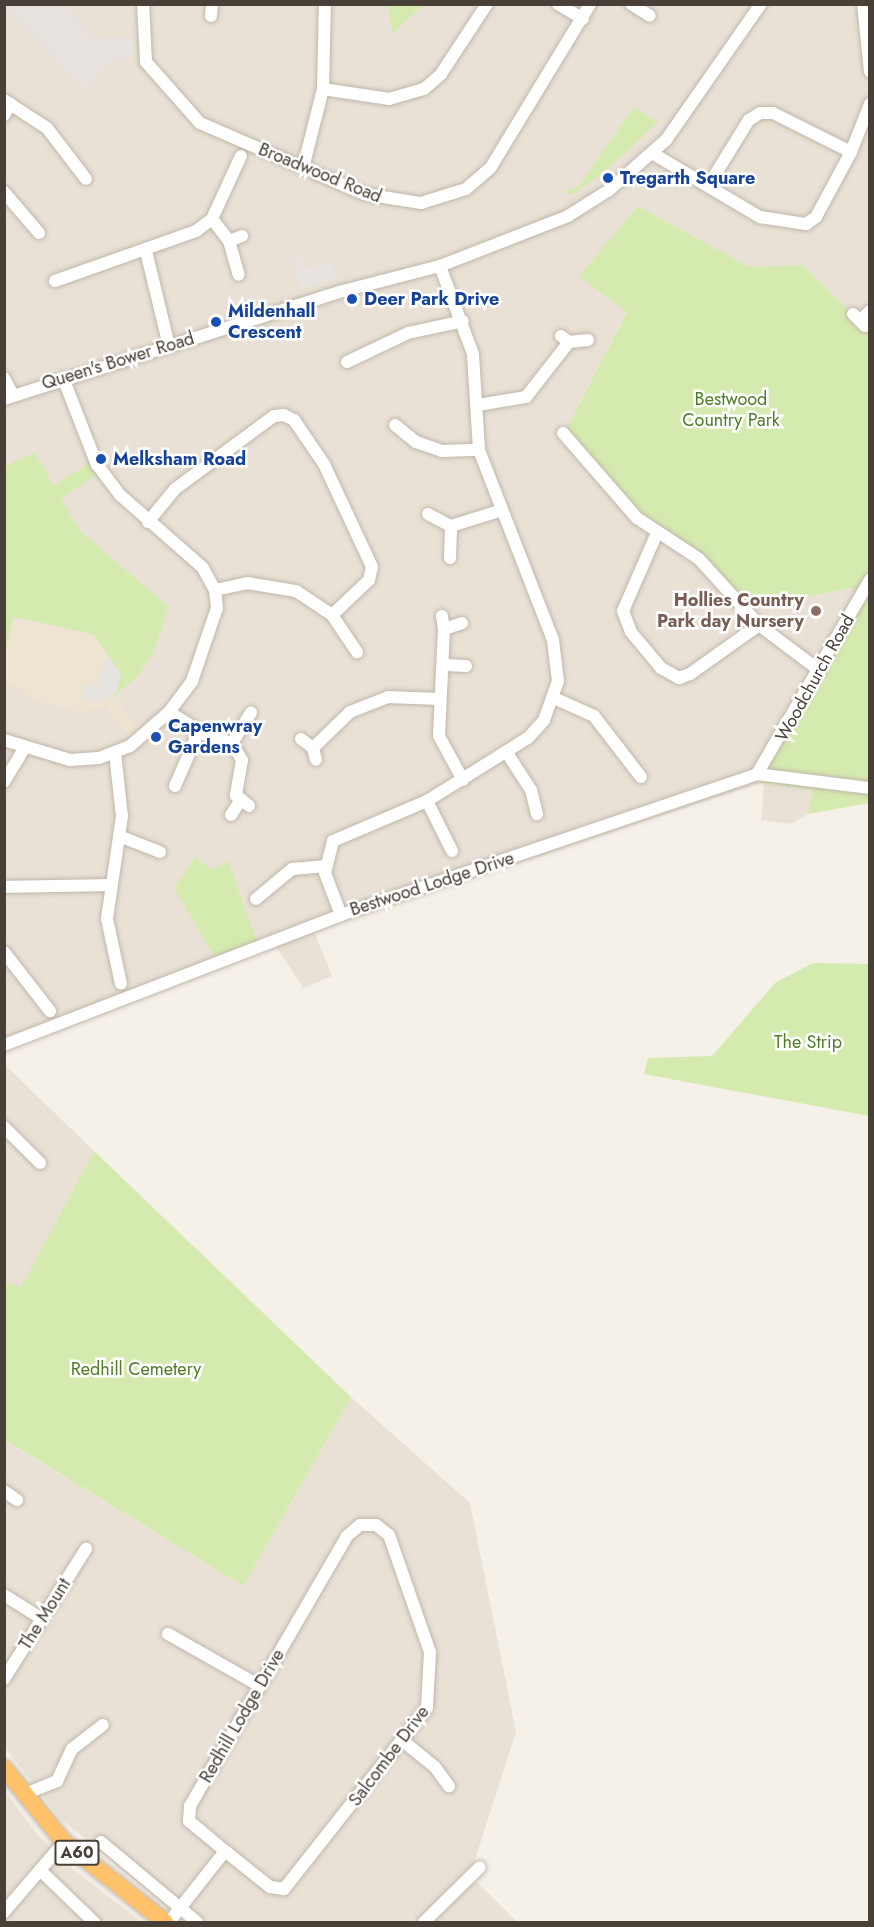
<!DOCTYPE html>
<html>
<head>
<meta charset="utf-8">
<style>
  body { margin:0 }
  #map { position:relative; width:874px; height:1927px; overflow:hidden; background:#f5f0e8; font-family:Jost,sans-serif }
  div>[style] { position:absolute }
  .residential>* { inset:0; background:#e9e1d6 }
  .industrial>* { inset:0; background:#e7e2dd }
  .education>* { inset:0; background:#eee4d1 }
  .green>* { inset:0; background:#d5eaaf }
  .parking>* { inset:0; background:#e6e3e0 }
  .roads { filter:drop-shadow(0 0 2px #c1b7aa) drop-shadow(0 0 2px #c1b7aa) }
  .minor>* { height:12px; margin:-6px; padding:0 6px; transform-origin:6px; border-radius:6px; background:#fff }
  .highway>* { height:16px; margin:-8px; padding:0 8px; transform-origin:8px; border-radius:8px; background:#ffc169 }
  .dots>* { width:16px; height:16px; translate:-50% -50%; box-sizing:border-box; border:3px solid #fff; border-radius:50% }
  span { translate:-50% -50%; white-space:nowrap; text-align:center; line-height:1.15; -webkit-text-stroke:5px #fff; paint-order:stroke }
  .shield-label span { padding:2px 4px; background:#fff; border:2px solid; border-radius:4px; -webkit-text-stroke-width:0 }
  .shield-label { font-size:16px; color:#484036; font-weight:700 }
  .street-label { font-size:18px; color:#484036 }
  .transit-label { font-size:18px; color:#164399; font-weight:700 }
  .left { translate:0 -50%; text-align:left }
  .park-label { font-size:18px; color:#4e7d26 }
  .education-label { font-size:18px; color:#785e54; font-weight:700 }
  .right { translate:-100% -50%; text-align:right }
  .frame { position:absolute; inset:0; border:6px solid #484036; pointer-events:none }
</style>
</head>
<body>
<div id="map">
  <div class="residential">
    <i style="clip-path:polygon(5px 5px,869px 5px,869px 331px,803px 265px,749px 267px,638px 206px,627px 311px,565px 431px,715px 567px,752px 608px,852px 588px,868px 597px,760px 783px,314px 931px,332px 976px,303px 988px,276px 946px,5px 1048px)"></i>
    <i style="clip-path:polygon(764px 784px,812px 790px,808px 814px,791px 824px,761px 820px)"></i>
    <i style="clip-path:polygon(4px 1064px,94px 1151px,21px 1288px,5px 1282px)"></i>
    <i style="clip-path:polygon(351px 1397px,470px 1503px,516px 1732px,470px 1875px,517px 1922px,185px 1922px,60px 1818px,5px 1748px,4px 1440px,243px 1586px)"></i>
    <i style="clip-path:polygon(4px 1790px,36px 1833px,72px 1868px,141px 1922px,5px 1922px)"></i>
  </div>
  <div class="industrial">
    <i style="clip-path:polygon(4px 5px,69px 5px,92px 37px,134px 38px,135px 55px,115px 60px,84px 90px)"></i>
  </div>
  <div class="education">
    <i style="clip-path:polygon(35px 452px,53px 486px,89px 463px,96px 475px,61px 499px,80px 531px,169px 607px,153px 653px,137px 677px,112px 698px,140px 728px,130px 737px,105px 706px,80px 712px,39px 701px,5px 681px,4px 466px)"></i>
  </div>
  <div class="green">
    <i style="clip-path:polygon(388px 4px,423px 4px,423px 5px,392px 34px)"></i>
    <i style="clip-path:polygon(634px 107px,658px 122px,602px 174px,571px 195px,564px 191px,578px 187px)"></i>
    <i style="clip-path:polygon(638px 206px,749px 267px,803px 265px,869px 331px,869px 803px,808px 814px,812px 790px,760px 783px,867px 596px,851px 588px,752px 608px,715px 567px,648px 523px,565px 431px,627px 312px,579px 276px)"></i>
    <i style="clip-path:polygon(35px 452px,53px 486px,89px 463px,96px 475px,61px 499px,80px 531px,169px 607px,153px 653px,137px 677px,112px 698px,121px 674px,93px 634px,13px 617px,5px 653px,5px 466px)"></i>
    <i style="clip-path:polygon(195px 857px,212px 870px,228px 861px,257px 942px,214px 956px,174px 888px)"></i>
    <i style="clip-path:polygon(813px 963px,869px 964px,869px 1116px,644px 1074px,648px 1058px,712px 1056px,775px 983px)"></i>
    <i style="clip-path:polygon(94px 1151px,351px 1397px,243px 1586px,5px 1440px,5px 1282px,21px 1287px)"></i>
  </div>
  <div class="parking">
    <i style="clip-path:polygon(300px 257px,304px 270px,331px 262px,336px 278px,301px 289px,292px 259px)"></i>
    <i style="clip-path:polygon(108px 656px,121px 674px,116px 693px,102px 701px,81px 701px,85px 684px,103px 687px,97px 680px)"></i>
  </div>
  <div class="roads">
    <div class="minor">
      <i style="left:143px;top:4px;width:58px;rotate:87deg"></i>
      <i style="left:146px;top:62px;width:81px;rotate:48.5deg"></i>
      <i style="left:200px;top:123px;width:179px;rotate:23.4deg"></i>
      <i style="left:364px;top:194px;width:58px;rotate:9deg"></i>
      <i style="left:421px;top:203px;width:47px;rotate:-17.3deg"></i>
      <i style="left:466px;top:189px;width:33px;rotate:-41deg"></i>
      <i style="left:491px;top:167px;width:191px;rotate:-58.7deg"></i>
      <i style="left:558px;top:4px;width:29px;rotate:31deg"></i>
      <i style="left:631px;top:4px;width:22px;rotate:32deg"></i>
      <i style="left:863px;top:4px;width:68px;rotate:84.1deg"></i>
      <i style="left:211px;top:16px;width:12px;rotate:-85deg"></i>
      <i style="left:323px;top:89px;width:67px;rotate:8.6deg"></i>
      <i style="left:389px;top:99px;width:36px;rotate:-16deg"></i>
      <i style="left:424px;top:89px;width:23px;rotate:-41deg"></i>
      <i style="left:441px;top:74px;width:84px;rotate:-56.7deg"></i>
      <i style="left:4px;top:100px;width:51px;rotate:33.1deg"></i>
      <i style="left:47px;top:128px;width:64px;rotate:52.6deg"></i>
      <i style="left:4px;top:115px;width:13px;rotate:-58deg"></i>
      <i style="left:652px;top:153px;width:126px;rotate:30.7deg"></i>
      <i style="left:760px;top:217px;width:47px;rotate:8.7deg"></i>
      <i style="left:806px;top:224px;width:12px;rotate:-35deg"></i>
      <i style="left:816px;top:217px;width:74px;rotate:-61.7deg"></i>
      <i style="left:851px;top:152px;width:52px;rotate:-68.4deg"></i>
      <i style="left:303px;top:168px;width:81px;rotate:-75.8deg"></i>
      <i style="left:323px;top:89px;width:85px;rotate:-88.7deg"></i>
      <i style="left:708px;top:186px;width:78px;rotate:-58.2deg"></i>
      <i style="left:749px;top:120px;width:13px;rotate:-32deg"></i>
      <i style="left:760px;top:113px;width:13px"></i>
      <i style="left:773px;top:113px;width:87px;rotate:26.6deg"></i>
      <i style="left:4px;top:192px;width:54px;rotate:49.5deg"></i>
      <i style="left:212px;top:219px;width:28px;rotate:52deg"></i>
      <i style="left:229px;top:241px;width:35px;rotate:74deg"></i>
      <i style="left:229px;top:241px;width:14px;rotate:-21deg"></i>
      <i style="left:146px;top:251px;width:98px;rotate:76.4deg"></i>
      <i style="left:55px;top:281px;width:150px;rotate:-19.5deg"></i>
      <i style="left:196px;top:231px;width:20px;rotate:-37deg"></i>
      <i style="left:212px;top:219px;width:69px;rotate:-65.3deg"></i>
      <i style="left:853px;top:314px;width:17px;rotate:45deg"></i>
      <i style="left:860px;top:321px;width:14px;rotate:-45deg"></i>
      <i style="left:561px;top:336px;width:10px;rotate:37deg"></i>
      <i style="left:569px;top:342px;width:19px;rotate:-6deg"></i>
      <i style="left:347px;top:362px;width:68px;rotate:-25.4deg"></i>
      <i style="left:408px;top:333px;width:56px;rotate:-12.3deg"></i>
      <i style="left:4px;top:378px;width:19px;rotate:62deg"></i>
      <i style="left:4px;top:399px;width:356px;rotate:-17.7deg"></i>
      <i style="left:343px;top:291px;width:100px;rotate:-14.5deg"></i>
      <i style="left:440px;top:266px;width:137px;rotate:-21.3deg"></i>
      <i style="left:568px;top:216px;width:49px;rotate:-32.4deg"></i>
      <i style="left:609px;top:190px;width:76px;rotate:-41.3deg"></i>
      <i style="left:666px;top:140px;width:166px;rotate:-55.1deg"></i>
      <i style="left:478px;top:405px;width:49px;rotate:-9.5deg"></i>
      <i style="left:526px;top:397px;width:70px;rotate:-52deg"></i>
      <i style="left:395px;top:425px;width:27px;rotate:39deg"></i>
      <i style="left:416px;top:442px;width:28px;rotate:19deg"></i>
      <i style="left:442px;top:451px;width:37px;rotate:-2deg"></i>
      <i style="left:563px;top:433px;width:113px;rotate:49deg"></i>
      <i style="left:637px;top:518px;width:74px;rotate:33.5deg"></i>
      <i style="left:699px;top:559px;width:89px;rotate:47.7deg"></i>
      <i style="left:759px;top:625px;width:76px;rotate:37deg"></i>
      <i style="left:428px;top:514px;width:26px;rotate:28deg"></i>
      <i style="left:451px;top:526px;width:53px;rotate:-17.4deg"></i>
      <i style="left:148px;top:522px;width:43px;rotate:-50.7deg"></i>
      <i style="left:175px;top:489px;width:123px;rotate:-36.4deg"></i>
      <i style="left:274px;top:416px;width:10px;rotate:-6deg"></i>
      <i style="left:284px;top:415px;width:11px;rotate:27deg"></i>
      <i style="left:294px;top:420px;width:53px;rotate:55.7deg"></i>
      <i style="left:324px;top:464px;width:114px;rotate:65deg"></i>
      <i style="left:372px;top:567px;width:13px;rotate:103deg"></i>
      <i style="left:369px;top:580px;width:51px;rotate:136.6deg"></i>
      <i style="left:657px;top:533px;width:85px;rotate:113.6deg"></i>
      <i style="left:623px;top:611px;width:22px;rotate:69deg"></i>
      <i style="left:631px;top:632px;width:47px;rotate:50.2deg"></i>
      <i style="left:661px;top:668px;width:21px;rotate:29deg"></i>
      <i style="left:679px;top:678px;width:12px;rotate:-20deg"></i>
      <i style="left:690px;top:674px;width:85px;rotate:-35.4deg"></i>
      <i style="left:450px;top:558px;width:32px;rotate:-88deg"></i>
      <i style="left:215px;top:590px;width:33px;rotate:-12deg"></i>
      <i style="left:247px;top:583px;width:50px;rotate:9.3deg"></i>
      <i style="left:296px;top:591px;width:43px;rotate:33.7deg"></i>
      <i style="left:332px;top:615px;width:45px;rotate:56deg"></i>
      <i style="left:442px;top:616px;width:13px;rotate:81deg"></i>
      <i style="left:444px;top:629px;width:19px;rotate:-18deg"></i>
      <i style="left:444px;top:629px;width:107px;rotate:92.7deg"></i>
      <i style="left:439px;top:736px;width:50px;rotate:61.4deg"></i>
      <i style="left:446px;top:665px;width:20px;rotate:3deg"></i>
      <i style="left:554px;top:698px;width:44px;rotate:24.2deg"></i>
      <i style="left:594px;top:716px;width:77px;rotate:52.4deg"></i>
      <i style="left:169px;top:712px;width:48px;rotate:31.4deg"></i>
      <i style="left:210px;top:737px;width:23px;rotate:15deg"></i>
      <i style="left:301px;top:739px;width:15px;rotate:37deg"></i>
      <i style="left:313px;top:748px;width:12px;rotate:76deg"></i>
      <i style="left:4px;top:740px;width:69px;rotate:16.9deg"></i>
      <i style="left:70px;top:760px;width:29px;rotate:-4deg"></i>
      <i style="left:99px;top:758px;width:33px;rotate:-21deg"></i>
      <i style="left:130px;top:746px;width:52px;rotate:-41.1deg"></i>
      <i style="left:169px;top:712px;width:39px;rotate:-53deg"></i>
      <i style="left:192px;top:681px;width:77px;rotate:-71.1deg"></i>
      <i style="left:217px;top:608px;width:18px;rotate:-96deg"></i>
      <i style="left:215px;top:590px;width:26px;rotate:-119deg"></i>
      <i style="left:202px;top:567px;width:109px;rotate:-138.7deg"></i>
      <i style="left:120px;top:495px;width:38px;rotate:-127deg"></i>
      <i style="left:97px;top:465px;width:93px;rotate:-111.3deg"></i>
      <i style="left:232px;top:743px;width:20px;rotate:60deg"></i>
      <i style="left:242px;top:760px;width:36px;rotate:100deg"></i>
      <i style="left:236px;top:795px;width:17px;rotate:40deg"></i>
      <i style="left:232px;top:743px;width:36px;rotate:-58deg"></i>
      <i style="left:313px;top:748px;width:52px;rotate:-44.2deg"></i>
      <i style="left:350px;top:712px;width:41px;rotate:-21.5deg"></i>
      <i style="left:388px;top:697px;width:52px;rotate:2.2deg"></i>
      <i style="left:115px;top:753px;width:63px;rotate:83.7deg"></i>
      <i style="left:122px;top:816px;width:104px;rotate:98.3deg"></i>
      <i style="left:107px;top:919px;width:66px;rotate:77.8deg"></i>
      <i style="left:507px;top:753px;width:44px;rotate:57deg"></i>
      <i style="left:531px;top:790px;width:25px;rotate:76deg"></i>
      <i style="left:757px;top:774px;width:225px;rotate:-59.8deg"></i>
      <i style="left:4px;top:782px;width:39px;rotate:-59deg"></i>
      <i style="left:175px;top:786px;width:60px;rotate:-66.4deg"></i>
      <i style="left:427px;top:801px;width:56px;rotate:63.4deg"></i>
      <i style="left:231px;top:815px;width:17px;rotate:-57deg"></i>
      <i style="left:119px;top:836px;width:44px;rotate:21.3deg"></i>
      <i style="left:4px;top:887px;width:104px;rotate:-1.1deg"></i>
      <i style="left:256px;top:899px;width:47px;rotate:-39.8deg"></i>
      <i style="left:292px;top:869px;width:32px;rotate:-5deg"></i>
      <i style="left:341px;top:915px;width:45px;rotate:-110.9deg"></i>
      <i style="left:325px;top:873px;width:33px;rotate:-76deg"></i>
      <i style="left:333px;top:841px;width:102px;rotate:-23.1deg"></i>
      <i style="left:427px;top:801px;width:119px;rotate:-32deg"></i>
      <i style="left:528px;top:738px;width:24px;rotate:-48deg"></i>
      <i style="left:544px;top:720px;width:41px;rotate:-70.3deg"></i>
      <i style="left:558px;top:681px;width:41px;rotate:-97deg"></i>
      <i style="left:553px;top:640px;width:204px;rotate:-111.3deg"></i>
      <i style="left:479px;top:450px;width:96px;rotate:-93.6deg"></i>
      <i style="left:473px;top:354px;width:94px;rotate:-110.6deg"></i>
      <i style="left:4px;top:952px;width:75px;rotate:52.1deg"></i>
      <i style="left:4px;top:1045px;width:361px;rotate:-21.1deg"></i>
      <i style="left:341px;top:915px;width:439px;rotate:-18.7deg"></i>
      <i style="left:757px;top:774px;width:114px;rotate:7.1deg"></i>
      <i style="left:4px;top:1127px;width:51px;rotate:45deg"></i>
      <i style="left:4px;top:1491px;width:16px;rotate:35deg"></i>
      <i style="left:4px;top:1595px;width:45px;rotate:32.3deg"></i>
      <i style="left:168px;top:1634px;width:106px;rotate:29.5deg"></i>
      <i style="left:4px;top:1679px;width:154px;rotate:-57.8deg"></i>
      <i style="left:403px;top:1741px;width:41px;rotate:39.1deg"></i>
      <i style="left:435px;top:1767px;width:24px;rotate:54deg"></i>
      <i style="left:25px;top:1794px;width:35px;rotate:-22deg"></i>
      <i style="left:57px;top:1781px;width:35px;rotate:-65deg"></i>
      <i style="left:72px;top:1749px;width:39px;rotate:-38deg"></i>
      <i style="left:101px;top:1842px;width:125px;rotate:39.8deg"></i>
      <i style="left:43px;top:1873px;width:71px;rotate:43.9deg"></i>
      <i style="left:4px;top:1912px;width:92px;rotate:-49.4deg"></i>
      <i style="left:169px;top:1922px;width:90px;rotate:-51.7deg"></i>
      <i style="left:225px;top:1851px;width:47px;rotate:-140.2deg"></i>
      <i style="left:189px;top:1821px;width:15px;rotate:-86deg"></i>
      <i style="left:190px;top:1806px;width:312px;rotate:-59.8deg"></i>
      <i style="left:347px;top:1536px;width:17px;rotate:-40deg"></i>
      <i style="left:360px;top:1525px;width:16px"></i>
      <i style="left:376px;top:1525px;width:16px;rotate:38deg"></i>
      <i style="left:389px;top:1535px;width:124px;rotate:70.7deg"></i>
      <i style="left:430px;top:1652px;width:56px;rotate:93.1deg"></i>
      <i style="left:427px;top:1708px;width:231px;rotate:128.3deg"></i>
      <i style="left:284px;top:1889px;width:14px;rotate:-172deg"></i>
      <i style="left:270px;top:1887px;width:58px;rotate:-141.3deg"></i>
      <i style="left:424px;top:1922px;width:78px;rotate:-44.5deg"></i>
    </div>
    <div class="highway">
      <i style="left:4px;top:1768px;width:95px;rotate:51deg"></i>
      <i style="left:64px;top:1842px;width:129px;rotate:38.4deg"></i>
    </div>
  </div>
  <div class="dots">
    <i style="left:608px;top:178px;background:#1a4fb4"></i>
    <i style="left:352px;top:299px;background:#1a4fb4"></i>
    <i style="left:216px;top:322px;background:#1a4fb4"></i>
    <i style="left:101px;top:459px;background:#1a4fb4"></i>
    <i style="left:816px;top:611px;background:#8d6e63"></i>
    <i style="left:156px;top:737px;background:#1a4fb4"></i>
  </div>
  <div class="shield-label">
    <span style="left:77px;top:1853px">A60</span>
  </div>
  <div class="street-label">
    <span style="left:320px;top:173px;rotate:22deg">Broadwood Road</span>
    <span style="left:118px;top:361px;rotate:-17deg">Queen's Bower Road</span>
    <span style="left:815px;top:678px;rotate:-61deg">Woodchurch Road</span>
    <span style="left:432px;top:884px;rotate:-18deg">Bestwood Lodge Drive</span>
    <span style="left:45px;top:1614px;rotate:-58deg">The Mount</span>
    <span style="left:242px;top:1716px;rotate:-60deg">Redhill Lodge Drive</span>
    <span style="left:389px;top:1756px;rotate:-53deg">Salcombe Drive</span>
  </div>
  <div class="transit-label">
    <span class="left" style="left:620px;top:178px">Tregarth Square</span>
    <span class="left" style="left:364px;top:299px">Deer Park Drive</span>
    <span class="left" style="left:228px;top:322px">Mildenhall<br>Crescent</span>
    <span class="left" style="left:113px;top:459px">Melksham Road</span>
    <span class="left" style="left:168px;top:737px">Capenwray<br>Gardens</span>
  </div>
  <div class="park-label">
    <span style="left:731px;top:410px">Bestwood<br>Country Park</span>
    <span style="left:808px;top:1042px">The Strip</span>
    <span style="left:136px;top:1369px">Redhill Cemetery</span>
  </div>
  <div class="education-label">
    <span class="right" style="left:804px;top:611px">Hollies Country<br>Park day Nursery</span>
  </div>
  <div class="frame"></div>
</div>
</body>
</html>
